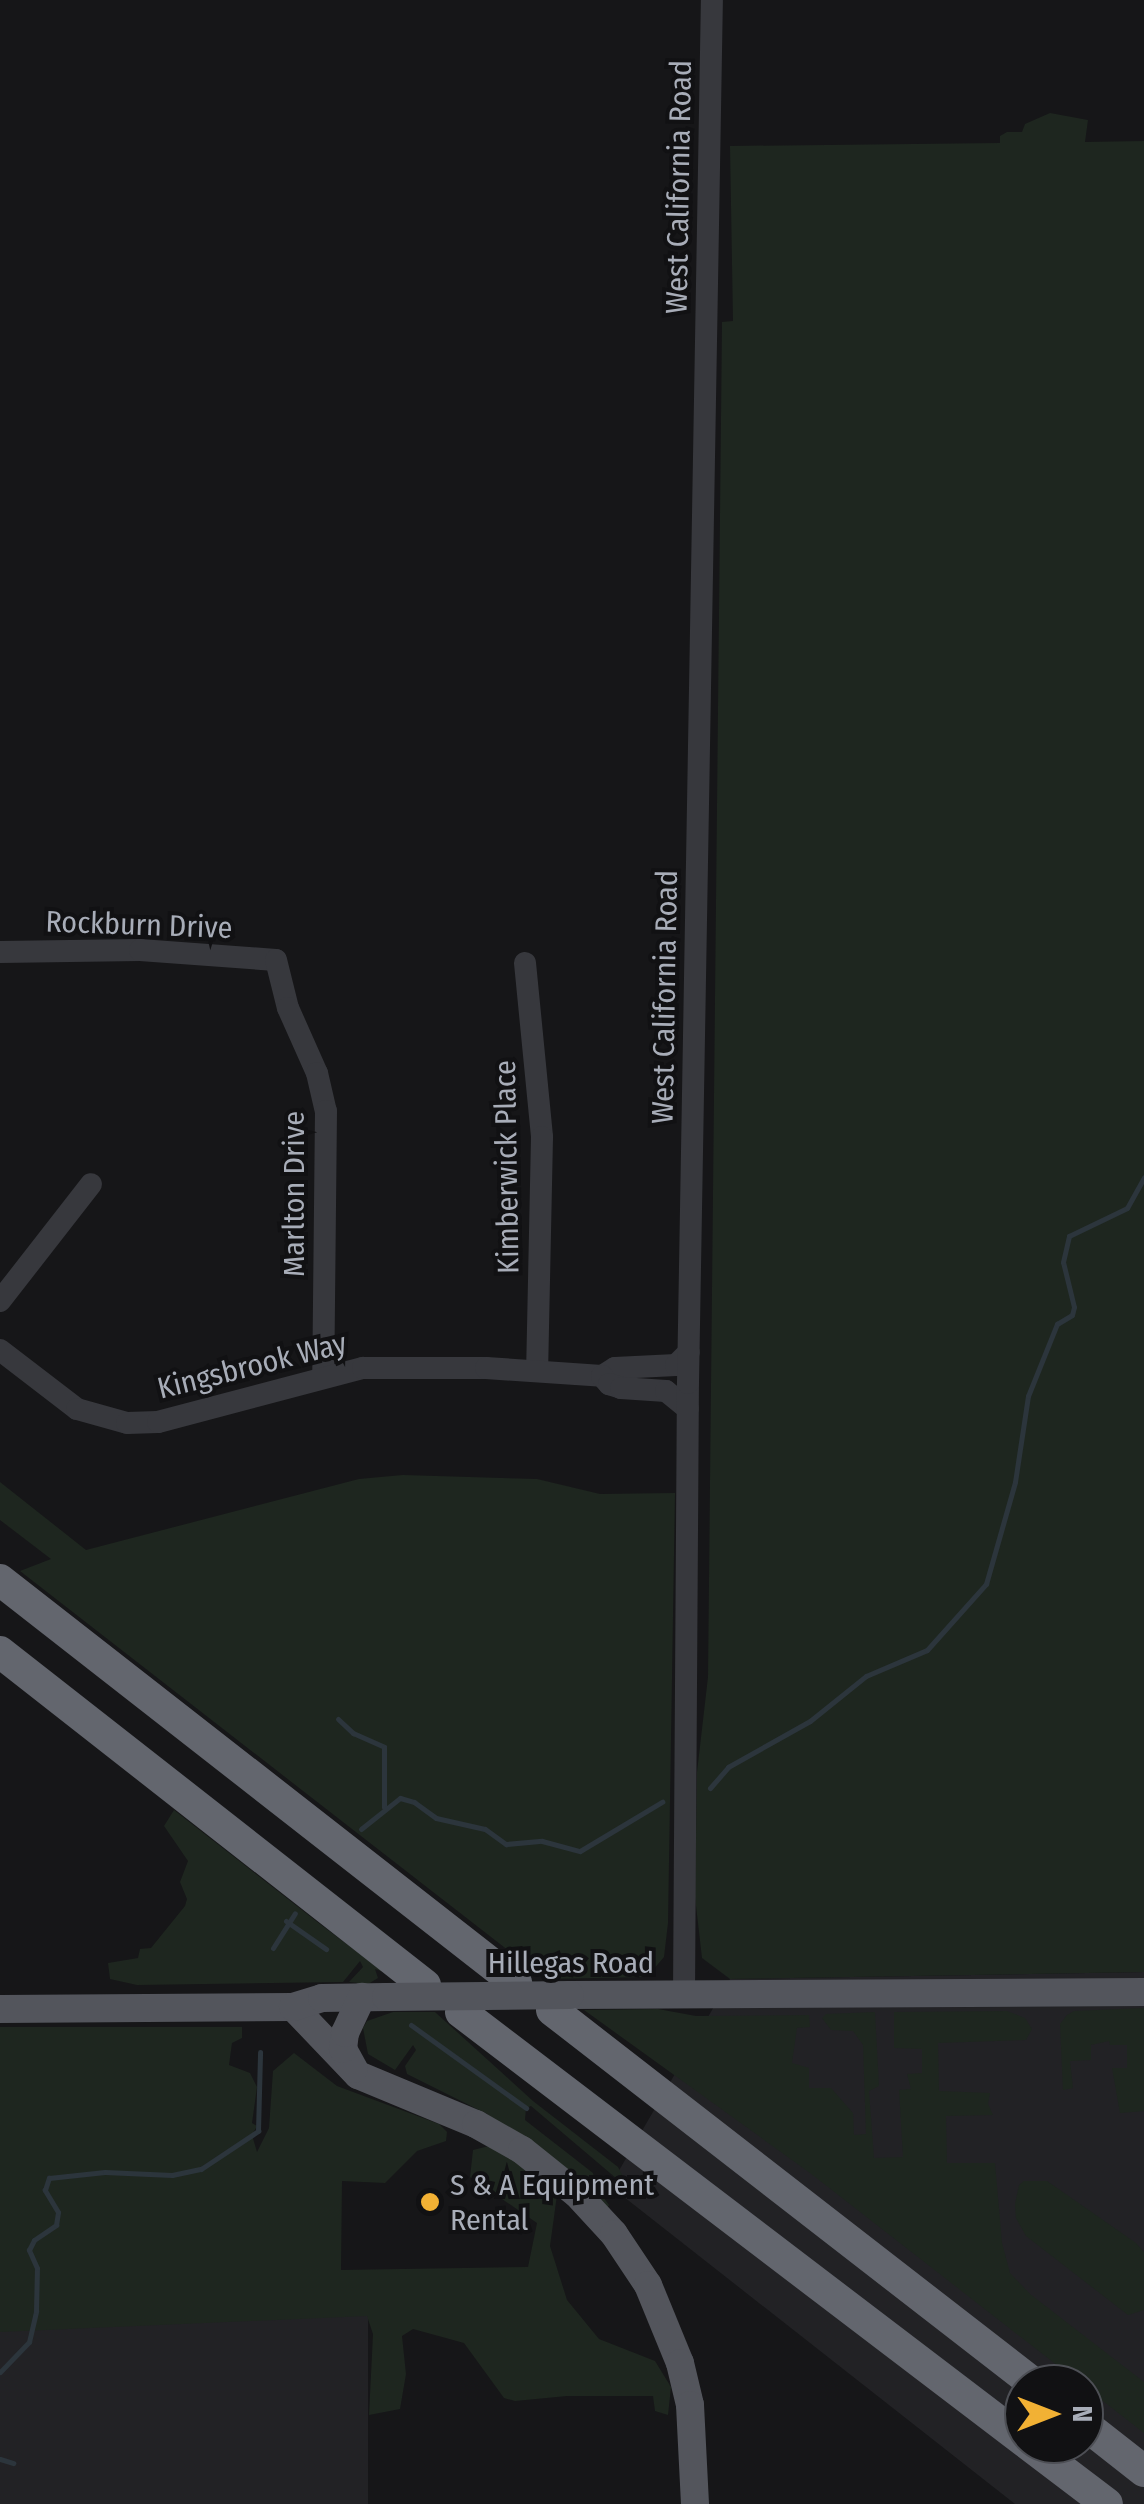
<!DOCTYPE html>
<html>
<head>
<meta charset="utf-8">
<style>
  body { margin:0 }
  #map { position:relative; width:1144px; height:2504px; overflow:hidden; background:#161618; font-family:"Fira Sans Condensed",sans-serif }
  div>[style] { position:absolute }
  .built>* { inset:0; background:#222225; transform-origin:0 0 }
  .green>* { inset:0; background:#1e261f }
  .stream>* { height:5px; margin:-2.5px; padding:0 2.5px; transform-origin:2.5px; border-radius:2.5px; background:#2c353c }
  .minor>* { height:22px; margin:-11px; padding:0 11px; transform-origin:11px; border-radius:11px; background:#37383d }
  .major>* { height:28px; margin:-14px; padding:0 14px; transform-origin:14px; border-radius:14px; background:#53555c }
  .highway>* { height:32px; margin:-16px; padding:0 16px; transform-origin:16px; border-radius:16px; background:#63666e }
  .major-bridge>* { height:28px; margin:-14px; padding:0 14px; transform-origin:14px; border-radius:14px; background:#53555c }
  .dots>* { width:28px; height:28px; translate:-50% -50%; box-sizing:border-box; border:5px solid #111113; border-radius:50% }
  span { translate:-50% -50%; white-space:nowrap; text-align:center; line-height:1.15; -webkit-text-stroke:8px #111113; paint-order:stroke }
  .street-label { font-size:30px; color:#a8adb8 }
  .poi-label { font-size:30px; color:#a8adb8 }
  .left { translate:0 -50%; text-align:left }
  .north { position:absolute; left:1004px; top:2364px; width:100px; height:100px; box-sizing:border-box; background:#111113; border:2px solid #4d4f55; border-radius:50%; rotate:90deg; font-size:28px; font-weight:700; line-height:40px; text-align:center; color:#a8adb8 }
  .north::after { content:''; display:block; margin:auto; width:35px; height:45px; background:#f2b134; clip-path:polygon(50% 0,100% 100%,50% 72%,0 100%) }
</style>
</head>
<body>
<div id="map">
  <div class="built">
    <i style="clip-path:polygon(evenodd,1144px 1972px,1144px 2504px,1015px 2504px,610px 2186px,730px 1979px,1144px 1972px,1024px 2384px,1084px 2384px,1084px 2444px,1024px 2444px,1024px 2384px)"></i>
    <i style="left:368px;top:2316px;width:188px;height:368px;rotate:90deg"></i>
  </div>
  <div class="green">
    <i style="clip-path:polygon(1050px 113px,1088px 120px,1085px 142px,1144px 141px,1144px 1972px,730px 1979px,702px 1958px,695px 1897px,697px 1772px,708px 1677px,722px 322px,733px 321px,730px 146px,1000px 143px,1000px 136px,1007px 132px,1022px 132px,1025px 124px)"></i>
    <i style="clip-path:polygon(403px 1475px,537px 1479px,600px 1494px,675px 1493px,668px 1923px,664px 1957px,647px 1977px,545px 1979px,20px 1571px,51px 1559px,0 1520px,0 1482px,86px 1550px,359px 1479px)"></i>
    <i style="clip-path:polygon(174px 1810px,320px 1924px,384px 1972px,375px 1969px,378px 1978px,368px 1984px,349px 1982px,363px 1967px,360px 1961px,343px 1982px,137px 1985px,110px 1979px,108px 1963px,138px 1958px,140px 1949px,151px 1948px,185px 1906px,187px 1899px,180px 1882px,188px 1861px,164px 1826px)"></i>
    <i style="clip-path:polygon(1144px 2008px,1144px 2111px,1120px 2113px,1112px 2068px,1127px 2068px,1127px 2045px,1110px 2045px,1109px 2041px,1091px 2045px,1091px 2060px,1070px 2061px,1073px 2088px,1063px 2090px,1060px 2024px,1067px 2015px,1074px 2011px)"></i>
    <i style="clip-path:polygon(658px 2009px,696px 2016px,809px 2015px,810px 2027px,797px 2028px,792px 2063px,809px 2068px,809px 2088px,831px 2088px,853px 2113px,854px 2135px,866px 2134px,863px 2045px,853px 2031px,831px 2030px,822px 2018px,826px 2014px,875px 2012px,879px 2086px,869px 2091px,874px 2158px,903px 2157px,899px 2090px,911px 2089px,907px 2074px,922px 2073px,922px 2049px,894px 2048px,894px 2012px,1007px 2011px,1025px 2018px,1032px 2029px,1026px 2040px,938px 2043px,939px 2091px,990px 2093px,988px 2104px,993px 2115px,946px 2116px,947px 2163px,995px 2163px,1002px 2243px,1010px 2273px,1030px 2294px,1144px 2382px,1144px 2433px,810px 2173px,584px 2010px)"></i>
    <i style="clip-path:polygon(435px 2012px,533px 2101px,618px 2167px,630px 2190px,531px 2106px,526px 2108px,525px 2120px,593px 2173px,596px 2187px,609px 2205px,605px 2212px,487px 2114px,407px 2074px,405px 2066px,416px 2050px,413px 2045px,395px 2070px,368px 2054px,363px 2028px,367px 2021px,393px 2012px)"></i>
    <i style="clip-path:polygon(0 2027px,242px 2027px,242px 2038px,232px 2043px,229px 2065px,250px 2073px,257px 2087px,252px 2123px,257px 2126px,252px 2135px,257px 2152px,269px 2128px,273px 2071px,294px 2053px,337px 2086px,439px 2124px,447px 2132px,446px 2141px,417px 2151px,385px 2183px,342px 2181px,341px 2270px,528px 2267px,537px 2223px,470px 2177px,473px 2150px,489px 2146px,505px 2152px,557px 2195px,550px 2246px,567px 2300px,599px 2339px,655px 2361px,671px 2387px,668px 2415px,655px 2411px,653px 2396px,567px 2396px,515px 2401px,504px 2398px,464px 2343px,413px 2329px,402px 2336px,406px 2374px,400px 2409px,369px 2415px,373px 2334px,367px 2316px,0 2332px)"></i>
    <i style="clip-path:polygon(1024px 2181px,1047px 2181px,1136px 2243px,1144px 2252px,1144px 2310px,1128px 2315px,1026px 2236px,1016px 2218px,1015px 2204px,1019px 2185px)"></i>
  </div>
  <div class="stream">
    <i style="left:338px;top:1719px;width:21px;rotate:43deg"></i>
    <i style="left:353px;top:1733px;width:34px;rotate:24deg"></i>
    <i style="left:384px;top:1747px;width:60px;rotate:90deg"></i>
    <i style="left:710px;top:1788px;width:28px;rotate:-49deg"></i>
    <i style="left:728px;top:1767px;width:94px;rotate:-29.3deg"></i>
    <i style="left:810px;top:1721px;width:72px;rotate:-38.8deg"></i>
    <i style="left:866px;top:1676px;width:66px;rotate:-23.1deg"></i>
    <i style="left:927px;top:1650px;width:89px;rotate:-48.2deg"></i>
    <i style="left:986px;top:1584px;width:106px;rotate:-74.1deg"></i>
    <i style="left:1015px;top:1482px;width:87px;rotate:-81.4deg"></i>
    <i style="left:1028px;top:1396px;width:78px;rotate:-68.1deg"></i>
    <i style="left:1057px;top:1324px;width:17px;rotate:-31deg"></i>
    <i style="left:1072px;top:1315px;width:8px;rotate:-76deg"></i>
    <i style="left:1074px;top:1307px;width:46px;rotate:-103.7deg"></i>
    <i style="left:1063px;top:1262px;width:27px;rotate:-77deg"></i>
    <i style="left:1069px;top:1236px;width:64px;rotate:-25.8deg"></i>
    <i style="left:1127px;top:1208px;width:35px;rotate:-61deg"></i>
    <i style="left:361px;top:1829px;width:50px;rotate:-38.5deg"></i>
    <i style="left:400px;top:1798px;width:15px;rotate:16deg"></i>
    <i style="left:414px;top:1802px;width:27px;rotate:36deg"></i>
    <i style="left:436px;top:1818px;width:50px;rotate:12.7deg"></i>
    <i style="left:485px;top:1829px;width:26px;rotate:36deg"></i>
    <i style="left:506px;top:1844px;width:36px;rotate:-5deg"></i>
    <i style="left:542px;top:1841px;width:39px;rotate:15deg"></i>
    <i style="left:580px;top:1851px;width:96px;rotate:-30.9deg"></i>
    <i style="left:286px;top:1921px;width:49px;rotate:35deg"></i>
    <i style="left:273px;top:1948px;width:41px;rotate:-57.8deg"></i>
    <i style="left:411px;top:2025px;width:142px;rotate:35.8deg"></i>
    <i style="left:0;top:2372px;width:42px;rotate:-46deg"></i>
    <i style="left:29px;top:2342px;width:32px;rotate:-77deg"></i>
    <i style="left:36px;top:2311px;width:43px;rotate:-88.7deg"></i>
    <i style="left:37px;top:2268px;width:20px;rotate:-114deg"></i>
    <i style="left:29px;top:2250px;width:11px;rotate:-63deg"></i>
    <i style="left:34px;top:2240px;width:27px;rotate:-34deg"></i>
    <i style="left:56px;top:2225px;width:13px;rotate:-81deg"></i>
    <i style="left:58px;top:2212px;width:26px;rotate:-121deg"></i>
    <i style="left:45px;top:2190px;width:13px;rotate:-72deg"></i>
    <i style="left:49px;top:2178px;width:56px;rotate:-6.1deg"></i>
    <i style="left:105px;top:2172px;width:67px;rotate:2.6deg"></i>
    <i style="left:172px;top:2175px;width:30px;rotate:-12deg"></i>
    <i style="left:201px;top:2169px;width:69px;rotate:-33.7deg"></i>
    <i style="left:258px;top:2131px;width:79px;rotate:-88.5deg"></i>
    <i style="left:0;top:2459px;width:14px;rotate:17deg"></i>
  </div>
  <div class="minor">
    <i style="left:0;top:952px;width:140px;rotate:-0.8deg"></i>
    <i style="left:140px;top:950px;width:136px;rotate:4.2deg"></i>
    <i style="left:276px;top:960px;width:49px;rotate:76deg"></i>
    <i style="left:288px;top:1008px;width:71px;rotate:66deg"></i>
    <i style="left:317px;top:1073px;width:39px;rotate:77deg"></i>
    <i style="left:326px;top:1111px;width:265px;rotate:90.6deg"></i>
    <i style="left:525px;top:963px;width:175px;rotate:84.4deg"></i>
    <i style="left:542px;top:1137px;width:233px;rotate:91.2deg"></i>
    <i style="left:0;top:1301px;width:148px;rotate:-52.1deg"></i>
    <i style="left:0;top:1350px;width:97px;rotate:37.5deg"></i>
    <i style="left:77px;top:1409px;width:52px;rotate:15.6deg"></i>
    <i style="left:127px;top:1423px;width:31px;rotate:-2deg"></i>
    <i style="left:158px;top:1422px;width:212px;rotate:-14.8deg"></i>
    <i style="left:363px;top:1368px;width:123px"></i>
    <i style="left:486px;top:1368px;width:116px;rotate:3.9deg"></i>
    <i style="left:602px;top:1376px;width:15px;rotate:-32deg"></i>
    <i style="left:615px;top:1368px;width:61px;rotate:-2.8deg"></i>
    <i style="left:676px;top:1365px;width:18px;rotate:-45deg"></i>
    <i style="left:602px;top:1376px;width:11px;rotate:49deg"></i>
    <i style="left:609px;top:1384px;width:13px;rotate:18deg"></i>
    <i style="left:621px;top:1388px;width:45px;rotate:3.8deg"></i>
    <i style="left:666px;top:1391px;width:28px;rotate:39deg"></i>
    <i style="left:684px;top:1995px;width:612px;rotate:-89.63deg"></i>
    <i style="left:688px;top:1383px;width:1383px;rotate:-89.01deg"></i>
  </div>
  <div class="major">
    <i style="left:570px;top:1995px;width:574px;rotate:-0.3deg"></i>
    <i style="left:293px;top:2007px;width:94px;rotate:46.3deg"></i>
    <i style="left:358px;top:2075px;width:128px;rotate:22.6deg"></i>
    <i style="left:476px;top:2124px;width:53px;rotate:29.5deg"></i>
    <i style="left:522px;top:2150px;width:70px;rotate:38.7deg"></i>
    <i style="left:577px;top:2194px;width:54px;rotate:47.2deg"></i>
    <i style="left:614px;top:2234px;width:61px;rotate:56.3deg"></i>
    <i style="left:648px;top:2285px;width:84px;rotate:67.7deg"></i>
    <i style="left:680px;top:2363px;width:43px;rotate:76.6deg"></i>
    <i style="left:690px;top:2405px;width:99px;rotate:87.1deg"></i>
    <i style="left:0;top:2009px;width:293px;rotate:-0.4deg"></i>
    <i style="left:293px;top:2007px;width:30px;rotate:-17deg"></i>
    <i style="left:322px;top:1998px;width:64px;rotate:-0.9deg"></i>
    <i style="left:354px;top:2069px;width:23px;rotate:-119deg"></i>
    <i style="left:343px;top:2049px;width:16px;rotate:-83deg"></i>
    <i style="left:345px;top:2033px;width:40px;rotate:-65deg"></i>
  </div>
  <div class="highway">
    <i style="left:0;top:1580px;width:655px;rotate:37.99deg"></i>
    <i style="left:0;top:1652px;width:540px;rotate:38.08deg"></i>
    <i style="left:552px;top:2010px;width:610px;rotate:37.81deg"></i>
    <i style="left:461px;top:2012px;width:708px;rotate:37.31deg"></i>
    <i style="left:1084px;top:2424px;width:76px;rotate:38.1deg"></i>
    <i style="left:1028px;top:2444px;width:99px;rotate:37.2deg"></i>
  </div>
  <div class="major-bridge">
    <i style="left:386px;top:1997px;width:184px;rotate:-0.6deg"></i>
  </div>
  <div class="dots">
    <i style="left:430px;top:2202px;background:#f2b134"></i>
  </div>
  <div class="street-label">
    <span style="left:679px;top:187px;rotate:-89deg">West California Road</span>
    <span style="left:139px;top:925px;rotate:2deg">Rockburn Drive</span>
    <span style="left:665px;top:997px;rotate:-89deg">West California Road</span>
    <span style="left:507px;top:1167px;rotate:-91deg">Kimberwick Place</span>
    <span style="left:294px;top:1194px;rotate:-90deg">Marlton Drive</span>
    <span style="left:252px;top:1366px;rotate:-14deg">Kingsbrook Way</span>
    <span style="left:571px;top:1963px">Hillegas Road</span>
  </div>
  <div class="poi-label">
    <span class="left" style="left:450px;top:2202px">S &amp; A Equipment<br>Rental</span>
  </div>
  <div class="north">N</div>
</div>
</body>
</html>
